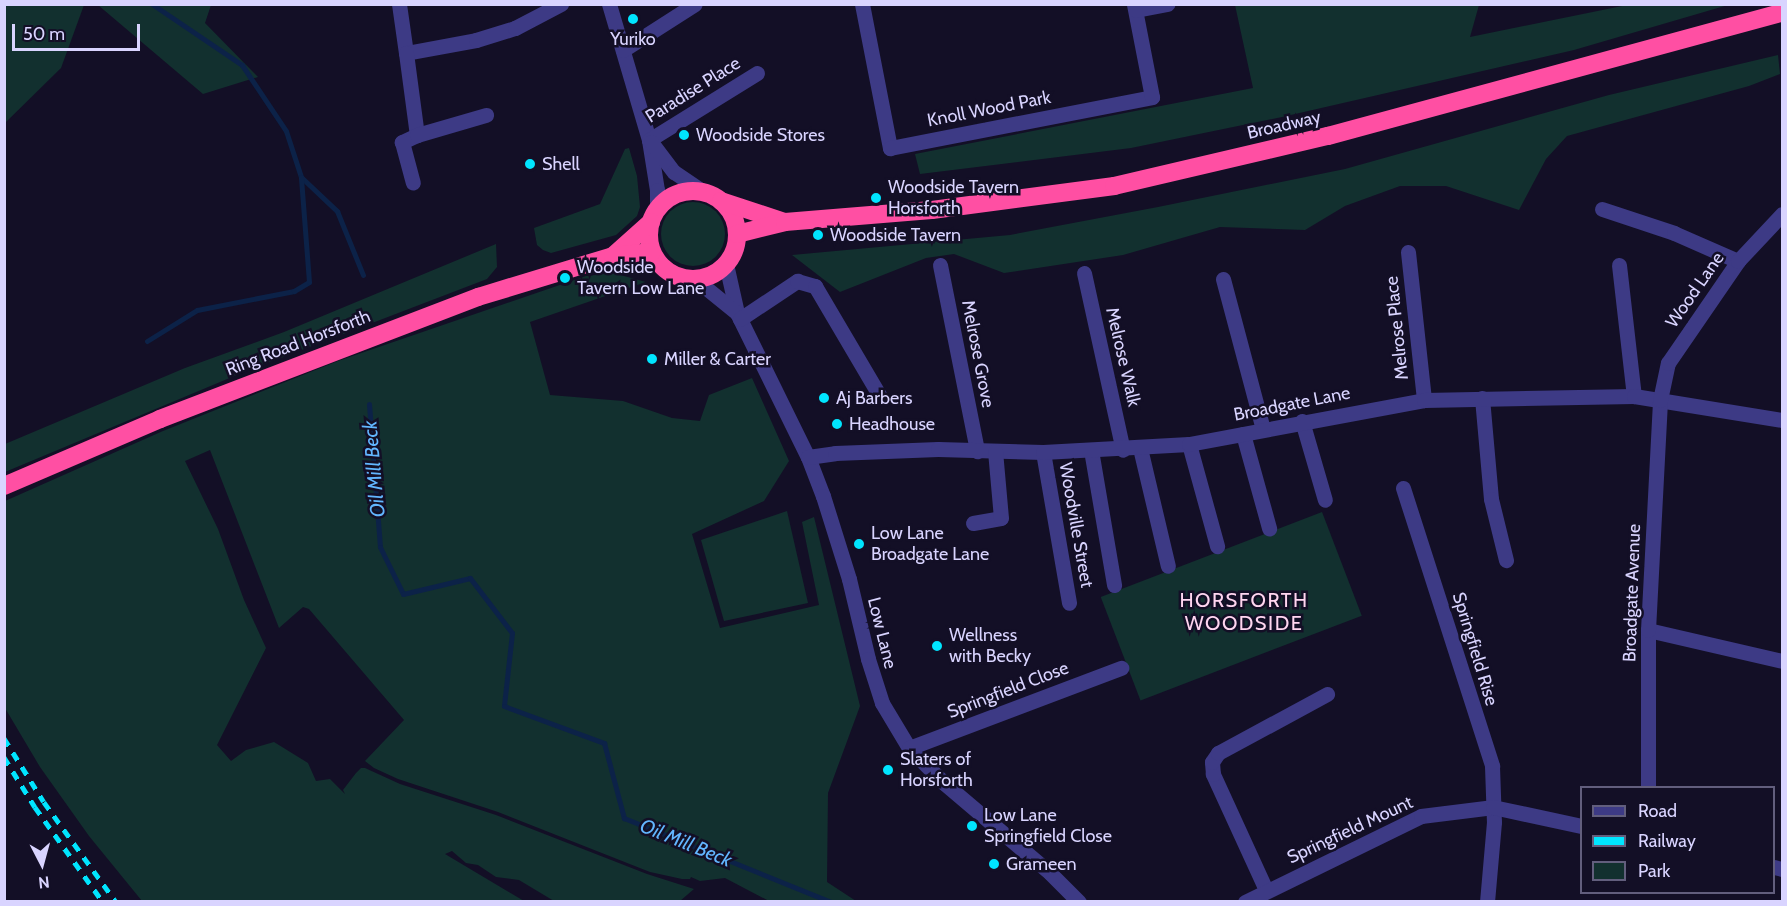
<!DOCTYPE html>
<html>
<head>
<meta charset="utf-8">
<style>
  body { margin:0 }
  #map { position:relative; width:1787px; height:906px; overflow:hidden; background:#130f26; font-family:Cabin,sans-serif }
  div>[style] { position:absolute }
  .green>* { inset:0; background:#12302f; transform-origin:0 0 }
  .round { border-radius:50% }
  .stream>* { height:5px; margin:-2.5px; padding:0 2.5px; transform-origin:2.5px; border-radius:2.5px; background:#0c2248 }
  .minor>* { height:15px; margin:-7.5px; padding:0 7.5px; transform-origin:7.5px; border-radius:7.5px; background:#3d3a85 }
  .highway>* { height:18px; margin:-9px; padding:0 9px; transform-origin:9px; border-radius:9px; background:#ff4fa3 }
  .highway>.ring { margin:-9px; padding:0; box-sizing:content-box; background:none; border:18px solid #ff4fa3; border-radius:50% }
  .rail>* { height:4.5px; margin-top:-2.25px; transform-origin:0; background:repeating-linear-gradient(90deg,#00e5ff 0 9px,transparent 0 17px) }
  .dots>* { width:16px; height:16px; translate:-50% -50%; box-sizing:border-box; border:3px solid #130f26; border-radius:50% }
  span { translate:-50% -50%; white-space:nowrap; text-align:center; line-height:1.15; -webkit-text-stroke:5px #130f26; paint-order:stroke }
  .poi-label { font-size:18px; color:#d9d4ff }
  .left { translate:0 -50%; text-align:left }
  .street-label { font-size:18px; color:#d9d4ff }
  .water-label { font-size:20px; color:#62b6ff; font-style:italic }
  .neighbourhood-label { font-size:20px; color:#ffd6f0; letter-spacing:1.5px }
  .frame { position:absolute; inset:0; border:6px solid #d9d4ff; pointer-events:none }
  .legend { position:absolute; left:1580px; top:786px; width:195px; height:108px; box-sizing:border-box; background:#130f26; border:2px solid #625e7d; margin:0; padding:8px 10px; list-style:none; font-size:18px; color:#d9d4ff }
  .legend li { display:flex; align-items:center; gap:12px; height:30px }
  .legend b { width:30px; border:2px solid #625e7d }
  .north { position:absolute; left:12px; top:834px; width:60px; height:60px; -webkit-text-stroke:4px #130f26; paint-order:stroke; rotate:174deg; font-size:16px; font-weight:700; line-height:24px; text-align:center; color:#d9d4ff }
  .north::after { content:''; display:block; margin:auto; width:21px; height:27px; background:#d9d4ff; clip-path:polygon(50% 0,100% 100%,50% 72%,0 100%) }
  .scale { position:absolute; left:12px; top:24px; width:128px; height:27px; box-sizing:border-box; border:3px solid #d9d4ff; border-top:0; padding-left:8px; font-size:18px; line-height:21px; white-space:nowrap; color:#d9d4ff; -webkit-text-stroke:4px #130f26; paint-order:stroke }
</style>
</head>
<body>
<div id="map">
  <div class="green">
    <i style="clip-path:polygon(5px 4px,84px 5px,61px 68px,5px 123px)"></i>
    <i style="clip-path:polygon(98px 5px,211px 5px,205px 23px,258px 77px,203px 94px)"></i>
    <i style="clip-path:polygon(1235px 5px,1479px 5px,1470px 37px,1627px 5px,1728px 5px,1574px 50px,1282px 117px,1131px 148px,920px 174px,915px 154px,1253px 88px)"></i>
    <i style="clip-path:polygon(1778px 55px,1780px 74px,1749px 86px,1567px 136px,1546px 159px,1519px 210px,1446px 186px,1400px 186px,1345px 206px,1305px 230px,1220px 227px,1123px 255px,1004px 273px,954px 254px,926px 258px,840px 292px,792px 255px,1010px 235px,1158px 207px,1345px 169px,1609px 95px)"></i>
    <i style="clip-path:polygon(629px 148px,637px 176px,640px 207px,637px 216px,616px 235px,551px 253px,543px 250px,537px 245px,534px 228px,600px 204px,625px 149px)"></i>
    <i class="round" style="left:661px;top:202px;width:64px;height:64px"></i>
    <i style="clip-path:polygon(496px 244px,497px 267px,487px 279px,244px 372px,5px 472px,5px 444px,185px 368px,284px 332px)"></i>
    <i style="clip-path:polygon(613px 273px,646px 282px,530px 322px,550px 395px,623px 401px,672px 418px,700px 421px,709px 395px,752px 378px,789px 461px,764px 501px,692px 534px,720px 628px,819px 605px,802px 522px,814px 517px,860px 706px,828px 793px,827px 882px,856px 901px,769px 901px,725px 878px,700px 881px,691px 877px,690px 879px,682px 879px,650px 872px,498px 812px,398px 779px,374px 768px,365px 761px,404px 720px,309px 609px,303px 607px,279px 628px,210px 450px,185px 461px,218px 529px,244px 600px,266px 648px,217px 745px,231px 761px,246px 750px,274px 742px,308px 763px,316px 781px,330px 779px,345px 794px,343px 790px,356px 773px,361px 768px,365px 768px,400px 784px,496px 815px,647px 874px,694px 889px,680px 901px,554px 901px,519px 880px,496px 877px,478px 865px,466px 863px,452px 851px,445px 854px,524px 901px,142px 901px,89px 836px,40px 767px,5px 708px,5px 501px,163px 431px,338px 361px,586px 276px)"></i>
    <i style="clip-path:polygon(787px 511px,808px 603px,724px 621px,701px 540px)"></i>
    <i style="left:1322px;top:512px;width:111px;height:237px;rotate:69deg"></i>
  </div>
  <div class="stream">
    <i style="left:152px;top:4px;width:109px;rotate:34.1deg"></i>
    <i style="left:242px;top:65px;width:79px;rotate:56.3deg"></i>
    <i style="left:286px;top:131px;width:48px;rotate:71.9deg"></i>
    <i style="left:301px;top:177px;width:50px;rotate:43.4deg"></i>
    <i style="left:337px;top:211px;width:69px;rotate:67.9deg"></i>
    <i style="left:147px;top:341px;width:59px;rotate:-31.8deg"></i>
    <i style="left:197px;top:310px;width:99px;rotate:-11.1deg"></i>
    <i style="left:294px;top:291px;width:17px;rotate:-31deg"></i>
    <i style="left:309px;top:282px;width:105px;rotate:-94.4deg"></i>
    <i style="left:369px;top:404px;width:143px;rotate:85.6deg"></i>
    <i style="left:380px;top:547px;width:52px;rotate:63.9deg"></i>
    <i style="left:403px;top:594px;width:69px;rotate:-13.4deg"></i>
    <i style="left:470px;top:578px;width:69px;rotate:52.6deg"></i>
    <i style="left:512px;top:633px;width:73px;rotate:96.3deg"></i>
    <i style="left:504px;top:706px;width:107px;rotate:20.3deg"></i>
    <i style="left:604px;top:743px;width:78px;rotate:75.1deg"></i>
    <i style="left:624px;top:818px;width:223px;rotate:22.1deg"></i>
  </div>
  <div class="minor">
    <i style="left:399px;top:4px;width:49px;rotate:81.9deg"></i>
    <i style="left:406px;top:53px;width:71px;rotate:-10.5deg"></i>
    <i style="left:476px;top:40px;width:41px;rotate:-17.1deg"></i>
    <i style="left:515px;top:28px;width:52px;rotate:-27.6deg"></i>
    <i style="left:609px;top:4px;width:142px;rotate:73.6deg"></i>
    <i style="left:649px;top:140px;width:51px;rotate:80.9deg"></i>
    <i style="left:657px;top:190px;width:20px;rotate:90deg"></i>
    <i style="left:862px;top:4px;width:147px;rotate:79deg"></i>
    <i style="left:890px;top:148px;width:267px;rotate:-11deg"></i>
    <i style="left:1152px;top:97px;width:95px;rotate:-101deg"></i>
    <i style="left:1136px;top:10px;width:32px;rotate:-11deg"></i>
    <i style="left:623px;top:50px;width:85px;rotate:-32.6deg"></i>
    <i style="left:406px;top:53px;width:83px;rotate:82.4deg"></i>
    <i style="left:417px;top:135px;width:17px;rotate:155deg"></i>
    <i style="left:402px;top:142px;width:42px;rotate:75deg"></i>
    <i style="left:417px;top:135px;width:72px;rotate:-16.2deg"></i>
    <i style="left:649px;top:140px;width:127px;rotate:-31.8deg"></i>
    <i style="left:651px;top:142px;width:38px;rotate:53deg"></i>
    <i style="left:674px;top:172px;width:36px;rotate:34deg"></i>
    <i style="left:1602px;top:209px;width:76px;rotate:18.4deg"></i>
    <i style="left:1674px;top:233px;width:70px;rotate:23.6deg"></i>
    <i style="left:1408px;top:252px;width:149px;rotate:83.8deg"></i>
    <i style="left:726px;top:264px;width:50px;rotate:77.3deg"></i>
    <i style="left:737px;top:313px;width:161px;rotate:63.8deg"></i>
    <i style="left:808px;top:457px;width:42px;rotate:69deg"></i>
    <i style="left:823px;top:496px;width:87px;rotate:72.6deg"></i>
    <i style="left:849px;top:579px;width:82px;rotate:76.6deg"></i>
    <i style="left:868px;top:659px;width:46px;rotate:72.3deg"></i>
    <i style="left:882px;top:703px;width:52px;rotate:59deg"></i>
    <i style="left:909px;top:748px;width:49px;rotate:45deg"></i>
    <i style="left:944px;top:783px;width:139px;rotate:40.3deg"></i>
    <i style="left:1050px;top:873px;width:41px;rotate:45deg"></i>
    <i style="left:940px;top:265px;width:190px;rotate:78.7deg"></i>
    <i style="left:1619px;top:265px;width:132px;rotate:83.5deg"></i>
    <i style="left:1084px;top:273px;width:181px;rotate:77.6deg"></i>
    <i style="left:695px;top:279px;width:54px;rotate:39deg"></i>
    <i style="left:1223px;top:279px;width:155px;rotate:75.1deg"></i>
    <i style="left:740px;top:319px;width:69px;rotate:-33.7deg"></i>
    <i style="left:797px;top:281px;width:19px;rotate:16deg"></i>
    <i style="left:815px;top:286px;width:130px;rotate:59.5deg"></i>
    <i style="left:1482px;top:398px;width:101px;rotate:84.9deg"></i>
    <i style="left:1491px;top:499px;width:63px;rotate:76.2deg"></i>
    <i style="left:1302px;top:421px;width:82px;rotate:73.8deg"></i>
    <i style="left:1243px;top:434px;width:98px;rotate:74.5deg"></i>
    <i style="left:1189px;top:444px;width:106px;rotate:74.6deg"></i>
    <i style="left:1140px;top:448px;width:121px;rotate:76.7deg"></i>
    <i style="left:1091px;top:450px;width:137px;rotate:80.3deg"></i>
    <i style="left:1043px;top:452px;width:153px;rotate:80.2deg"></i>
    <i style="left:808px;top:457px;width:27px;rotate:-8deg"></i>
    <i style="left:835px;top:453px;width:103px;rotate:-2.2deg"></i>
    <i style="left:938px;top:449px;width:105px;rotate:1.6deg"></i>
    <i style="left:1043px;top:452px;width:146px;rotate:-3.1deg"></i>
    <i style="left:1189px;top:444px;width:239px;rotate:-10.6deg"></i>
    <i style="left:1424px;top:400px;width:210px;rotate:-1.1deg"></i>
    <i style="left:1634px;top:396px;width:150px;rotate:9.2deg"></i>
    <i style="left:1403px;top:488px;width:292px;rotate:72.2deg"></i>
    <i style="left:1492px;top:766px;width:56px;rotate:88deg"></i>
    <i style="left:1494px;top:822px;width:80px;rotate:95deg"></i>
    <i style="left:973px;top:523px;width:28px;rotate:-10deg"></i>
    <i style="left:1001px;top:518px;width:67px;rotate:-95.1deg"></i>
    <i style="left:1648px;top:630px;width:138px;rotate:13deg"></i>
    <i style="left:909px;top:748px;width:227px;rotate:-20.7deg"></i>
    <i style="left:1648px;top:788px;width:158px;rotate:-90deg"></i>
    <i style="left:1648px;top:630px;width:230px;rotate:-87deg"></i>
    <i style="left:1660px;top:400px;width:38px;rotate:-78deg"></i>
    <i style="left:1668px;top:363px;width:124px;rotate:-55.5deg"></i>
    <i style="left:1738px;top:261px;width:64px;rotate:-46.9deg"></i>
    <i style="left:1774px;top:867px;width:8px;rotate:14deg"></i>
    <i style="left:1266px;top:890px;width:128px;rotate:-114.6deg"></i>
    <i style="left:1213px;top:774px;width:12px;rotate:-95deg"></i>
    <i style="left:1212px;top:762px;width:11px;rotate:-56deg"></i>
    <i style="left:1218px;top:753px;width:124px;rotate:-28.4deg"></i>
    <i style="left:1245px;top:902px;width:196px;rotate:-26deg"></i>
    <i style="left:1421px;top:816px;width:73px;rotate:-7.1deg"></i>
    <i style="left:1493px;top:807px;width:91px;rotate:12.1deg"></i>
  </div>
  <div class="highway">
    <i class="ring" style="left:649px;top:191px;width:70px;height:70px"></i>
    <i style="left:721px;top:201px;width:67px;rotate:18.2deg"></i>
    <i style="left:737px;top:234px;width:49px;rotate:-14deg"></i>
    <i style="left:785px;top:222px;width:147px;rotate:-4.7deg"></i>
    <i style="left:932px;top:210px;width:184px;rotate:-7.5deg"></i>
    <i style="left:1114px;top:186px;width:220px;rotate:-13.2deg"></i>
    <i style="left:1328px;top:136px;width:470px;rotate:-15.2deg"></i>
    <i style="left:613px;top:256px;width:51px;rotate:-41.8deg"></i>
    <i style="left:4px;top:486px;width:170px;rotate:-23.2deg"></i>
    <i style="left:160px;top:419px;width:341px;rotate:-21deg"></i>
    <i style="left:478px;top:297px;width:141px;rotate:-16.9deg"></i>
    <i style="left:613px;top:256px;width:39px;rotate:-6deg"></i>
  </div>
  <div class="rail">
    <i style="left:4px;top:738px;width:75px;rotate:58deg"></i>
    <i style="left:44px;top:802px;width:123px;rotate:54.2deg"></i>
    <i style="left:4px;top:757px;width:59px;rotate:58.2deg"></i>
    <i style="left:35px;top:807px;width:117px;rotate:54.4deg"></i>
  </div>
  <div class="dots">
    <i style="left:633px;top:19px;background:#00e5ff"></i>
    <i style="left:684px;top:135px;background:#00e5ff"></i>
    <i style="left:530px;top:164px;background:#00e5ff"></i>
    <i style="left:876px;top:198px;background:#00e5ff"></i>
    <i style="left:818px;top:235px;background:#00e5ff"></i>
    <i style="left:565px;top:278px;background:#00e5ff"></i>
    <i style="left:652px;top:359px;background:#00e5ff"></i>
    <i style="left:824px;top:398px;background:#00e5ff"></i>
    <i style="left:837px;top:424px;background:#00e5ff"></i>
    <i style="left:859px;top:544px;background:#00e5ff"></i>
    <i style="left:937px;top:646px;background:#00e5ff"></i>
    <i style="left:888px;top:770px;background:#00e5ff"></i>
    <i style="left:972px;top:826px;background:#00e5ff"></i>
    <i style="left:994px;top:864px;background:#00e5ff"></i>
  </div>
  <div class="poi-label">
    <span style="left:633px;top:39px">Yuriko</span>
    <span class="left" style="left:696px;top:135px">Woodside Stores</span>
    <span class="left" style="left:542px;top:164px">Shell</span>
    <span class="left" style="left:888px;top:198px">Woodside Tavern<br>Horsforth</span>
    <span class="left" style="left:830px;top:235px">Woodside Tavern</span>
    <span class="left" style="left:577px;top:278px">Woodside<br>Tavern Low Lane</span>
    <span class="left" style="left:664px;top:359px">Miller &amp; Carter</span>
    <span class="left" style="left:836px;top:398px">Aj Barbers</span>
    <span class="left" style="left:849px;top:424px">Headhouse</span>
    <span class="left" style="left:871px;top:544px">Low Lane<br>Broadgate Lane</span>
    <span class="left" style="left:949px;top:646px">Wellness<br>with Becky</span>
    <span class="left" style="left:900px;top:770px">Slaters of<br>Horsforth</span>
    <span class="left" style="left:984px;top:826px">Low Lane<br>Springfield Close</span>
    <span class="left" style="left:1006px;top:864px">Grameen</span>
  </div>
  <div class="street-label">
    <span style="left:693px;top:90px;rotate:-32deg">Paradise Place</span>
    <span style="left:989px;top:109px;rotate:-11deg">Knoll Wood Park</span>
    <span style="left:1284px;top:125px;rotate:-13deg">Broadway</span>
    <span style="left:1695px;top:290px;rotate:-55deg">Wood Lane</span>
    <span style="left:1397px;top:328px;rotate:-96deg">Melrose Place</span>
    <span style="left:298px;top:343px;rotate:-21deg">Ring Road Horsforth</span>
    <span style="left:978px;top:354px;rotate:79deg">Melrose Grove</span>
    <span style="left:1123px;top:357px;rotate:77deg">Melrose Walk</span>
    <span style="left:1292px;top:404px;rotate:-11deg">Broadgate Lane</span>
    <span style="left:1076px;top:525px;rotate:80deg">Woodville Street</span>
    <span style="left:1632px;top:593px;rotate:-88deg">Broadgate Avenue</span>
    <span style="left:882px;top:633px;rotate:76deg">Low Lane</span>
    <span style="left:1475px;top:649px;rotate:73deg">Springfield Rise</span>
    <span style="left:1008px;top:690px;rotate:-21deg">Springfield Close</span>
    <span style="left:1350px;top:830px;rotate:-25deg">Springfield Mount</span>
  </div>
  <div class="water-label">
    <span style="left:374px;top:469px;rotate:-95deg">Oil Mill Beck</span>
    <span style="left:686px;top:843px;rotate:22deg">Oil Mill Beck</span>
  </div>
  <div class="neighbourhood-label">
    <span style="left:1244px;top:612px">HORSFORTH<br>WOODSIDE</span>
  </div>
  <div class="frame"></div>
  <ul class="legend">
  <li><b style="height:8px;background:#3d3a85"></b>Road</li>
  <li><b style="height:8px;background:#00e5ff"></b>Railway</li>
  <li><b style="height:16px;background:#12302f"></b>Park</li>
  </ul>
  <div class="north">N</div>
  <div class="scale">50 m</div>
</div>
</body>
</html>
